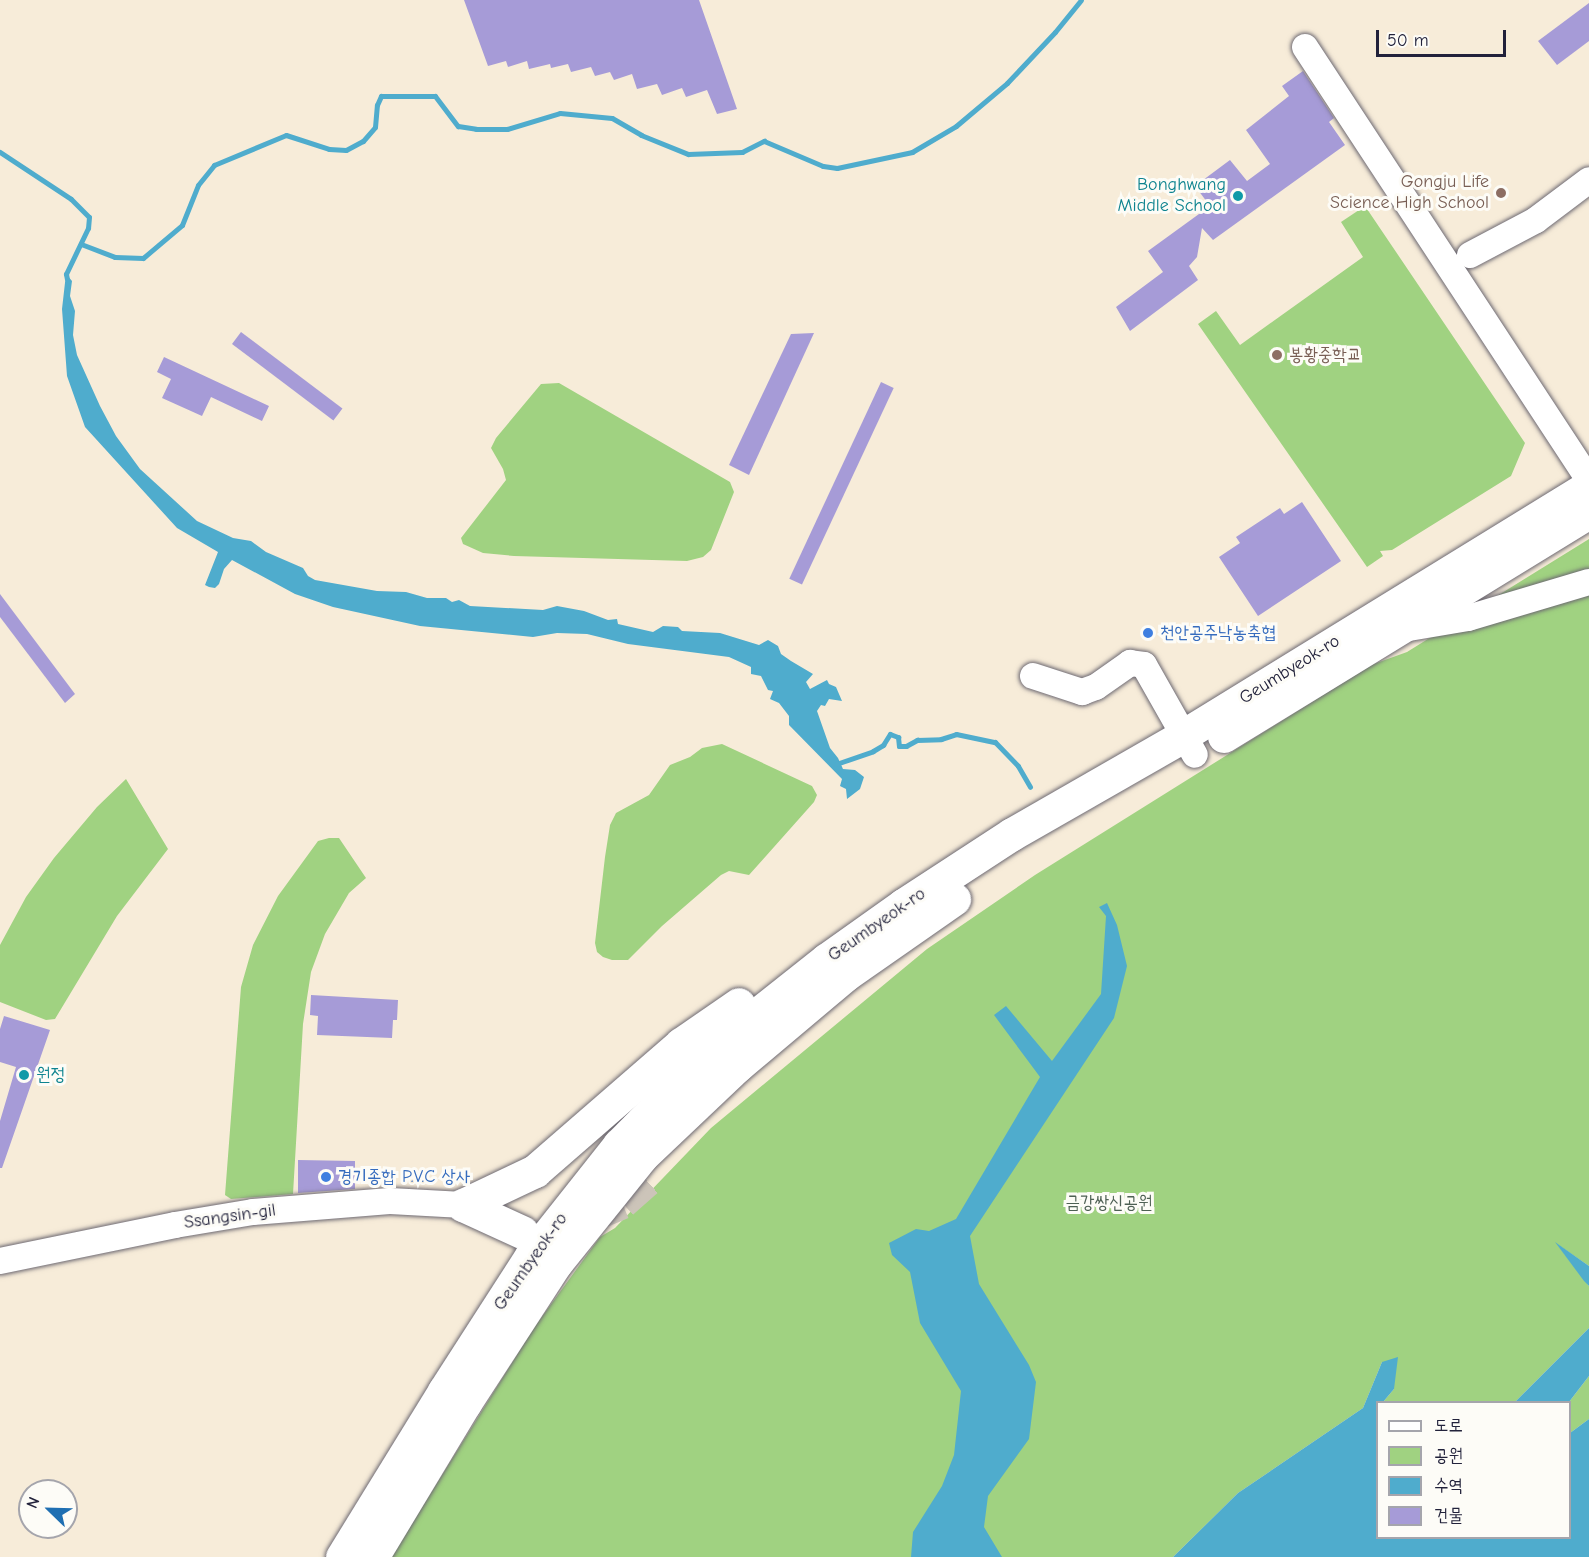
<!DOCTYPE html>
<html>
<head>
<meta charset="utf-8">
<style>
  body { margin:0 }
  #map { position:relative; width:1589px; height:1557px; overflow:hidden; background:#f7ecd9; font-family:"Comic Neue","Poor Story",sans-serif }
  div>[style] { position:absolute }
  .green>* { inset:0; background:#a0d281 }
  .water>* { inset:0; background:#4faccd }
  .stream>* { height:5px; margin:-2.5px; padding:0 2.5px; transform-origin:2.5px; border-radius:2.5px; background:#4faccd }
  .building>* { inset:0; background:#a69bd7; transform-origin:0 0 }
  .highway-tunnel>* { height:33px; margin-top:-16.5px; transform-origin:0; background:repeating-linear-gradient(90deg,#ccc4b9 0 33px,transparent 0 49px) }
  .roads { filter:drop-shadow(0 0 2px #6d6972) drop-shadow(0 0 2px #6d6972) }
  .minor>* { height:26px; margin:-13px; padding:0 13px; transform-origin:13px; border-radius:13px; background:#fff }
  .major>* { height:32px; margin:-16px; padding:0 16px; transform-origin:16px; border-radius:16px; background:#fff }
  .highway>* { height:33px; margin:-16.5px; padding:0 16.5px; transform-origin:16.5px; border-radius:16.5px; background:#fff }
  .dots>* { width:16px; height:16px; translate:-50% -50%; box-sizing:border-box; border:3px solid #fdfcf7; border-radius:50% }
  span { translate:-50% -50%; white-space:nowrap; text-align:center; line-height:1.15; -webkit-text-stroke:6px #fdfcf7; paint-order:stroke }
  .education-label { font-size:18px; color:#785e54 }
  .right { translate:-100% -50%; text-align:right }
  .left { translate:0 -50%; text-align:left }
  .culture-label { font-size:18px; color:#0d838f }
  .shop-label { font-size:18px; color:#366cbe }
  .street-label { font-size:18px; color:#22223b }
  .park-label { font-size:18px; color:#4e6054 }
  .legend { position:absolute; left:1376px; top:1401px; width:195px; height:138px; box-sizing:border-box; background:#fdfcf7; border:2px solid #a5a5ac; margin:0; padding:8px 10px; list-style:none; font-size:18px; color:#22223b }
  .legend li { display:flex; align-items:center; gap:12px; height:30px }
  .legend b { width:30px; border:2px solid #a5a5ac }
  .north { position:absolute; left:18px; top:1479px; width:60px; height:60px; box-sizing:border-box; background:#fdfcf7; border:2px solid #a5a5ac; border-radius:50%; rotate:293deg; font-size:16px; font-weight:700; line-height:24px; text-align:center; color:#22223b }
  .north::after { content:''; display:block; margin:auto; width:21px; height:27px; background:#1f6fb2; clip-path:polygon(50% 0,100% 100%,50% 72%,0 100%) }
  .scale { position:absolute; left:1376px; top:30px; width:130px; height:27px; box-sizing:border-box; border:3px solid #22223b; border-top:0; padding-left:8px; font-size:18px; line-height:21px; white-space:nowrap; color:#22223b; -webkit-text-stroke:4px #fdfcf7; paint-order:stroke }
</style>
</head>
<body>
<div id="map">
  <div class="green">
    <i style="clip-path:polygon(1365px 206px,1525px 443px,1511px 476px,1392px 550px,1380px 551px,1383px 556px,1367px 567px,1198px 324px,1216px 311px,1240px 345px,1363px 257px,1341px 222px)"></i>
    <i style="clip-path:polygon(559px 383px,730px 482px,734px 492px,711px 550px,703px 557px,687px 561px,514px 556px,483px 553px,463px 544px,461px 538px,506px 480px,503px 469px,491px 448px,496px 438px,541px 384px)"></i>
    <i style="clip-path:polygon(1589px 539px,1589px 1266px,1557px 1244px,1589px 1286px,1589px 1328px,1515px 1402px,1383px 1402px,1394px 1389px,1382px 1362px,1363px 1408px,1238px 1493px,1173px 1557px,391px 1557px,533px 1329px,600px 1237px,615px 1228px,711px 1128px,927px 949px,1035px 875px,1371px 665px,1407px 652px)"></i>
    <i style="clip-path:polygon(722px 744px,812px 786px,817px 795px,814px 802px,749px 875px,729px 871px,721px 875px,662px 926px,628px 960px,612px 960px,603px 957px,597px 952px,595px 943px,605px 857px,610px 825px,616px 813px,649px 795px,670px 765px,690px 757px,702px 748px)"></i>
    <i style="clip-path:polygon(126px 779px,168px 849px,117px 916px,55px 1019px,46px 1020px,0 1002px,0 945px,26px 897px,54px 858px,97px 807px)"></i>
    <i style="clip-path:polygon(329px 838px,339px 838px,366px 878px,349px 893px,325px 934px,311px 972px,303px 1024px,293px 1194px,231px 1199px,225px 1195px,241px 987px,253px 945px,278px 896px,318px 841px)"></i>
    <i style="clip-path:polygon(1589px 1376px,1589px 1419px,1570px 1433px,1569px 1402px)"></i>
  </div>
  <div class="water">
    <i style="clip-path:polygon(66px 274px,72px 281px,70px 296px,75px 311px,73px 335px,77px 355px,100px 406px,116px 436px,140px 469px,197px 521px,233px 538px,251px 541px,266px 552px,303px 568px,308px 576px,315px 580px,377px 591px,406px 592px,427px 598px,446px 598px,452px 602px,459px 600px,470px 606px,543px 610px,557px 606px,584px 611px,608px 620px,617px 619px,618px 624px,653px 632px,663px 626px,678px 627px,682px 631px,720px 633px,759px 645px,768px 640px,778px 646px,781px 654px,791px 661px,813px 674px,806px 682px,810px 689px,827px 680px,829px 684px,836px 687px,842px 701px,829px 699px,825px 706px,821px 705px,817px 711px,830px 748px,838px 758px,843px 769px,855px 770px,864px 777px,860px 789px,847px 799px,846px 789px,840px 786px,842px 779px,789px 725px,789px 716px,779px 703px,770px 699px,773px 691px,768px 690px,761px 676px,751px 674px,751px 667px,729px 657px,628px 644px,587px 634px,557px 633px,533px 637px,420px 626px,333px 607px,295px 594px,232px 560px,224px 569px,219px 584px,215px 588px,209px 587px,205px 585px,218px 552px,177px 528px,85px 427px,67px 376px,62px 309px)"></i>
    <i style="clip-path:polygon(1107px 903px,1117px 925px,1127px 966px,1114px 1018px,970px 1236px,979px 1284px,1029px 1365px,1036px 1382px,1029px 1439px,988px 1496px,984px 1527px,1002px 1557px,911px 1557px,913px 1532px,942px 1486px,954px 1455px,961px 1391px,920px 1323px,910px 1272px,892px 1255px,889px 1243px,916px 1229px,929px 1231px,956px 1219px,1040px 1077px,994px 1015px,1006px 1006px,1052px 1061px,1101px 994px,1106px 916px,1099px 907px)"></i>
    <i style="clip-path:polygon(1555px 1242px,1589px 1266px,1589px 1286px,1584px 1281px)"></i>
    <i style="clip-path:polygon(1589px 1328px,1589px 1376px,1569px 1402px,1515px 1402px)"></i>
    <i style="clip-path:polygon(1398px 1357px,1394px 1389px,1383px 1402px,1378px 1402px,1378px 1538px,1570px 1538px,1570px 1433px,1589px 1419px,1589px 1557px,1173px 1557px,1238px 1493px,1363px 1408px,1382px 1362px)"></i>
  </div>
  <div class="stream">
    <i style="left:0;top:152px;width:85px;rotate:33.5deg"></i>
    <i style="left:71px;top:199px;width:25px;rotate:45deg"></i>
    <i style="left:89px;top:217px;width:11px;rotate:95deg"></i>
    <i style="left:88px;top:228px;width:51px;rotate:115.6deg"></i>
    <i style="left:66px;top:274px;width:5px;rotate:79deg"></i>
    <i style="left:81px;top:244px;width:36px;rotate:21deg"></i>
    <i style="left:115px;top:257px;width:28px;rotate:2deg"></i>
    <i style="left:143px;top:258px;width:51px;rotate:-40.2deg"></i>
    <i style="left:182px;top:225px;width:43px;rotate:-68.2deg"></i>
    <i style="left:198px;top:185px;width:26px;rotate:-51deg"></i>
    <i style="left:214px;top:165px;width:78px;rotate:-22.6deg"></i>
    <i style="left:286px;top:135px;width:45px;rotate:18deg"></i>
    <i style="left:329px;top:149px;width:17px;rotate:3deg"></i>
    <i style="left:346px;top:150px;width:19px;rotate:-28deg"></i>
    <i style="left:363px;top:141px;width:18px;rotate:-49deg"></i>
    <i style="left:375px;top:127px;width:22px;rotate:-85deg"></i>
    <i style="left:377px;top:105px;width:10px;rotate:-66deg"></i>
    <i style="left:381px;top:96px;width:54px"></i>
    <i style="left:435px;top:96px;width:38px;rotate:53deg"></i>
    <i style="left:458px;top:126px;width:18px;rotate:9deg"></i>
    <i style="left:476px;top:129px;width:31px"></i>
    <i style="left:507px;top:129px;width:55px;rotate:-16.8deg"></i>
    <i style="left:560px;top:113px;width:52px;rotate:5.5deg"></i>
    <i style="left:612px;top:118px;width:34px;rotate:30deg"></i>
    <i style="left:641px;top:135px;width:51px;rotate:22deg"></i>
    <i style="left:688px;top:154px;width:54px;rotate:-2.1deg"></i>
    <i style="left:742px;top:152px;width:25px;rotate:-27deg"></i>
    <i style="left:764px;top:141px;width:64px;rotate:23deg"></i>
    <i style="left:823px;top:166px;width:14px;rotate:8deg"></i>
    <i style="left:837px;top:168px;width:77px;rotate:-12deg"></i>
    <i style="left:912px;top:152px;width:51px;rotate:-30.6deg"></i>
    <i style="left:956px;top:126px;width:67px;rotate:-40.1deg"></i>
    <i style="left:1007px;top:83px;width:70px;rotate:-46.7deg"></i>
    <i style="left:1055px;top:32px;width:41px;rotate:-50.9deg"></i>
    <i style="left:836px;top:764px;width:39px;rotate:-19deg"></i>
    <i style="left:873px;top:751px;width:12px;rotate:-31deg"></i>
    <i style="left:883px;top:745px;width:13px;rotate:-58deg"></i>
    <i style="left:890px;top:734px;width:9px;rotate:21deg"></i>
    <i style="left:898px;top:737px;width:9px;rotate:84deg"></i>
    <i style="left:899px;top:746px;width:7px"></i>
    <i style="left:906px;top:746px;width:13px;rotate:-29deg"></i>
    <i style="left:917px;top:740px;width:24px;rotate:-2deg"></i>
    <i style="left:941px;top:739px;width:16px;rotate:-18deg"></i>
    <i style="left:956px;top:734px;width:40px;rotate:12deg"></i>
    <i style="left:995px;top:742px;width:33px;rotate:46deg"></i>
    <i style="left:1018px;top:766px;width:24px;rotate:60deg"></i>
  </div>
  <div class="building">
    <i style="clip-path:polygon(464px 0,699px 0,737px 109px,717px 114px,707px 90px,686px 97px,682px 88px,662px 95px,657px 84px,637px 89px,632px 74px,614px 80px,610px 72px,595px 76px,591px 67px,571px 72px,568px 64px,551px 68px,550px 64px,529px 69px,527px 61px,508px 67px,506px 61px,488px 66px)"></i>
    <i style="clip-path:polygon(1589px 3px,1589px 41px,1557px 65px,1538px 41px)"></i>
    <i style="clip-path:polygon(1303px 71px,1334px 118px,1329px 122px,1345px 145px,1213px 240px,1202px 228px,1197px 257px,1189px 266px,1198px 280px,1130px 331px,1116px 307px,1163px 272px,1148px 251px,1210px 206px,1195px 186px,1230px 160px,1247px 181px,1270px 164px,1246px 130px,1289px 96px,1282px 86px)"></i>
    <i style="left:241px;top:332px;width:127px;height:15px;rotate:37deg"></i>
    <i style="clip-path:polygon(814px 333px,749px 475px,729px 465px,791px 334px)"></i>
    <i style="clip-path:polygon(164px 357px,269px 406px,262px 421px,211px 397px,202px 416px,162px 398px,171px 379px,157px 372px)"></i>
    <i style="left:881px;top:382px;width:14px;height:217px;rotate:25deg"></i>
    <i style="clip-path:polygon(1302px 502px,1341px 561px,1258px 616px,1219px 557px,1240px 543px,1236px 537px,1280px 508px,1284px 514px)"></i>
    <i style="clip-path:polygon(0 594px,75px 694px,65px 703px,0 617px)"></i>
    <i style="clip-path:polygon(311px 995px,398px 1000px,397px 1020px,393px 1020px,392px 1038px,317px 1035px,318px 1016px,310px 1015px)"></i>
    <i style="clip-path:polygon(4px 1016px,50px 1030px,2px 1168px,0 1168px,0 1121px,16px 1067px,0 1062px,0 1029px)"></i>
    <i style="clip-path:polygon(298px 1160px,355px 1161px,355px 1189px,298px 1193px)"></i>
  </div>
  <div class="highway-tunnel">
    <i style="left:599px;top:1212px;width:25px;rotate:-23deg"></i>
    <i style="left:622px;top:1202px;width:48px;rotate:-41.6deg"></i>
  </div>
  <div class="roads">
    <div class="minor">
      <i style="left:1305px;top:47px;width:518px;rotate:56.74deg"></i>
      <i style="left:1470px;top:255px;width:75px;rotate:-27.9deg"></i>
      <i style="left:1536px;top:220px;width:66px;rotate:-37deg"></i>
      <i style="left:1409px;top:628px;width:60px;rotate:-9.6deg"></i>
      <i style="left:1468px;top:618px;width:126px;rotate:-16.6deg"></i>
      <i style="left:1033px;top:676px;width:52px;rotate:18.1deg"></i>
      <i style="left:1082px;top:692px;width:15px;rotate:-20deg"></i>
      <i style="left:1096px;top:687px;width:42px;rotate:-35.2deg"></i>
      <i style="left:1130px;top:663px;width:14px;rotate:8deg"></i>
      <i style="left:1144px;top:665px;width:103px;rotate:60.5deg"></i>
      <i style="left:0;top:1261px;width:179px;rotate:-11.6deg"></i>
      <i style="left:175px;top:1225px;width:79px;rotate:-9.5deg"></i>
      <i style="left:253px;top:1212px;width:137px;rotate:-4.6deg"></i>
      <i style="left:390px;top:1201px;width:73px;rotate:3.1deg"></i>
    </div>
    <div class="major">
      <i style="left:1185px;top:735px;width:475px;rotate:-31.6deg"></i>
      <i style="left:1224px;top:737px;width:428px;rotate:-31.5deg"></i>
    </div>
    <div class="highway">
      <i style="left:463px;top:1205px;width:80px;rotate:-25.3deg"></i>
      <i style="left:535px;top:1171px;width:194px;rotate:-41deg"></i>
      <i style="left:681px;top:1044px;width:70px;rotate:-34.6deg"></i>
      <i style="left:463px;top:1205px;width:65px;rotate:24.6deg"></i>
      <i style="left:342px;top:1557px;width:195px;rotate:-58.4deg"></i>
      <i style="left:444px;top:1391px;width:161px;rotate:-57.2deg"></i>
      <i style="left:531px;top:1256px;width:142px;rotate:-51.6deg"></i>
      <i style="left:619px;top:1145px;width:136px;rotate:-45.3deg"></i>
      <i style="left:715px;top:1048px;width:142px;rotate:-38.4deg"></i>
      <i style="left:826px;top:960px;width:95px;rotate:-35.5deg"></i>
      <i style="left:903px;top:905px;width:130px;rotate:-33.1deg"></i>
      <i style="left:1012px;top:834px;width:199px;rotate:-29.8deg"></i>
      <i style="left:372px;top:1557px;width:180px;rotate:-58.9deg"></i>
      <i style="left:465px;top:1403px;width:167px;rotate:-57deg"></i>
      <i style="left:556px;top:1263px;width:137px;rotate:-51.2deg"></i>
      <i style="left:642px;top:1156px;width:131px;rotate:-43.5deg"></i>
      <i style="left:737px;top:1066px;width:141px;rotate:-40.1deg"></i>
      <i style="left:845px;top:975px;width:133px;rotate:-34.9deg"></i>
    </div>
  </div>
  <div class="dots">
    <i style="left:1501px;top:193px;background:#8d6e63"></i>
    <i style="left:1238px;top:196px;background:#0f9aa8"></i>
    <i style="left:1277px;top:355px;background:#8d6e63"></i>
    <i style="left:1148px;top:633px;background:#3f7fe0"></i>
    <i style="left:24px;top:1075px;background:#0f9aa8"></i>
    <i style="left:326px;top:1177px;background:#3f7fe0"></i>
  </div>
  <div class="education-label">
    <span class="right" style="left:1489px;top:193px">Gongju Life<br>Science High School</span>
    <span class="left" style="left:1289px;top:355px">봉황중학교</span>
  </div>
  <div class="culture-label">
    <span class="right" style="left:1226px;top:196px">Bonghwang<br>Middle School</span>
    <span class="left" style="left:36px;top:1075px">원정</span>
  </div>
  <div class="shop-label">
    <span class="left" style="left:1160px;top:633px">천안공주낙농축협</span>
    <span class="left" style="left:338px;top:1177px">경기종합 P.V.C 상사</span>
  </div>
  <div class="street-label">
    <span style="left:1290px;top:670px;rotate:-32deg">Geumbyeok-ro</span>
    <span style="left:877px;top:925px;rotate:-35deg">Geumbyeok-ro</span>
    <span style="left:230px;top:1217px;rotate:-8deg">Ssangsin-gil</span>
    <span style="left:531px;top:1262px;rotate:-55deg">Geumbyeok-ro</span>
  </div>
  <div class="park-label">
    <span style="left:1109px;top:1203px">금강쌍신공원</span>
  </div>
  <ul class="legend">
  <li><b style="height:8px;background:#fff"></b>도로</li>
  <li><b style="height:16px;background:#a0d281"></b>공원</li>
  <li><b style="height:16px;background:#4faccd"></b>수역</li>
  <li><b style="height:16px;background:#a69bd7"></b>건물</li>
  </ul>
  <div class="north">N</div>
  <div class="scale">50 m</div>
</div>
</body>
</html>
